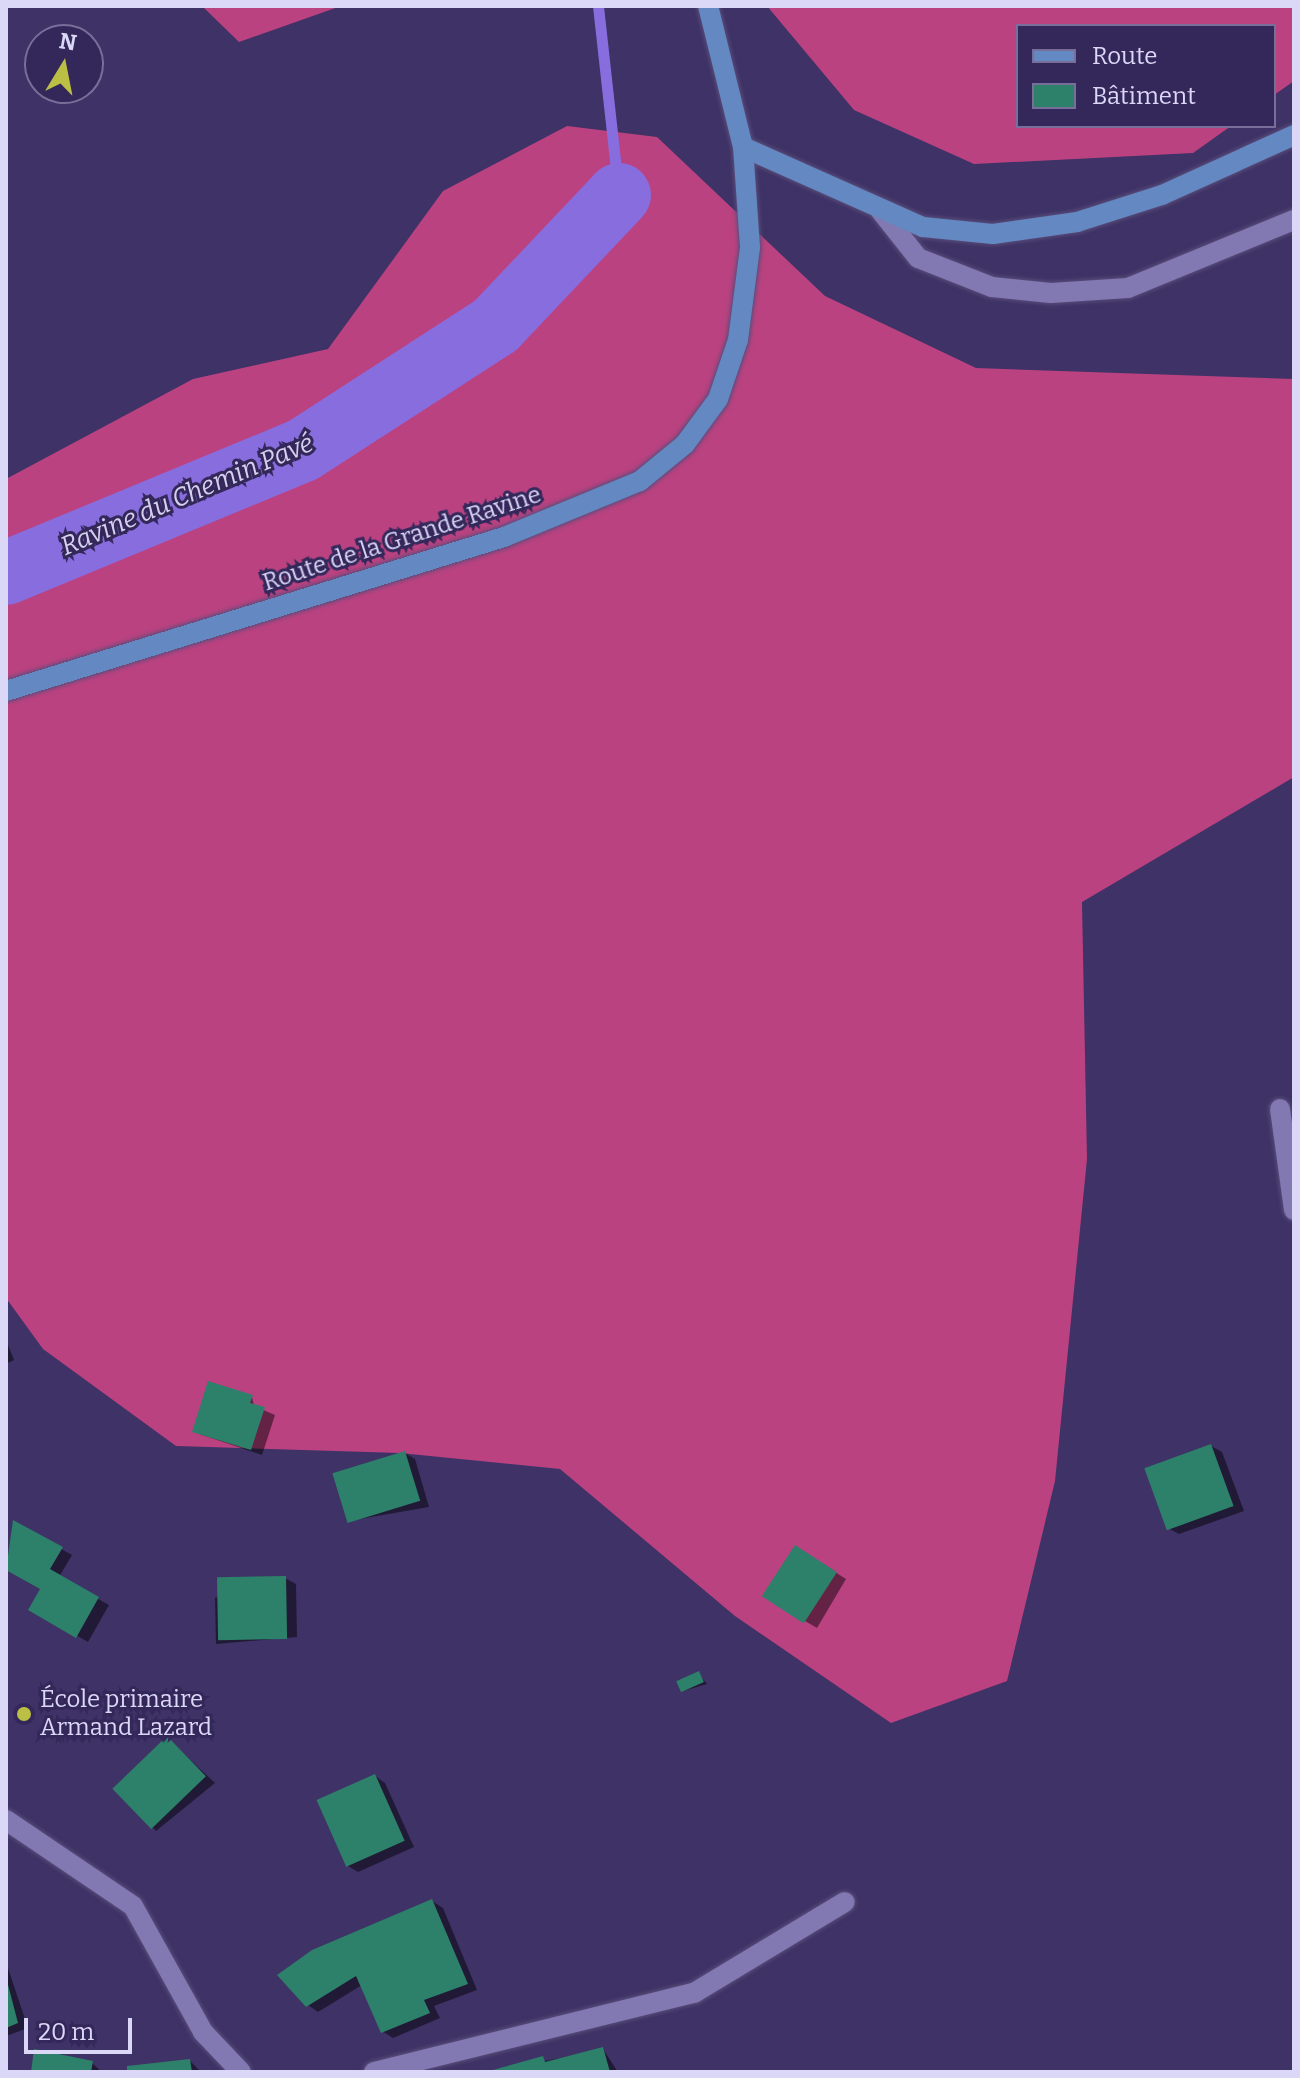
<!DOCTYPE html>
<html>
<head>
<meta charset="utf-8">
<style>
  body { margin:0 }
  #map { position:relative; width:1300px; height:2078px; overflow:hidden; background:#3e3266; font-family:Bitter,serif }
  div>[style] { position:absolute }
  .forest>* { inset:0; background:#bb4281 }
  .shadow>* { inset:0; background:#0007 }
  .stream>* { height:11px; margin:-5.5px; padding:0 5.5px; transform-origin:5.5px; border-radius:5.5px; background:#886ddf }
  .river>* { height:64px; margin:-32px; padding:0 32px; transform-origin:32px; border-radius:32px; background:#886ddf }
  .building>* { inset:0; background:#2d8069; transform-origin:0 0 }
  .roads { filter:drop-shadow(0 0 2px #594d7a) drop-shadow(0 0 2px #594d7a) }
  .street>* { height:20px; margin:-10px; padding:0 10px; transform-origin:10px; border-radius:10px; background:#8278b2 }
  .secondary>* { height:20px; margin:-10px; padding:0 10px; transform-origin:10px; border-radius:10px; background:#6388c2 }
  .dots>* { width:22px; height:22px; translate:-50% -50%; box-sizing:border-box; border:4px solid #34285b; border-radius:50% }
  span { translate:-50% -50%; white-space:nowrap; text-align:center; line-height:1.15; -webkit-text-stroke:6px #34285b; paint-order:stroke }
  .street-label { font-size:24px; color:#dbd7f7 }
  .poi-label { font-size:24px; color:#dbd7f7 }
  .left { translate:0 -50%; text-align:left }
  .water-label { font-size:26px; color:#d4d0ed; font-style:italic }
  .frame { position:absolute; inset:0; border:8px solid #dbd7f7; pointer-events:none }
  .legend { position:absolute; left:1016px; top:24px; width:260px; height:104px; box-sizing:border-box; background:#34285b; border:2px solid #776e99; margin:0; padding:10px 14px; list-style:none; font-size:24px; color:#dbd7f7 }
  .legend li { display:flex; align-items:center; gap:16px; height:40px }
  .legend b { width:40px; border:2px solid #776e99 }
  .north { position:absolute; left:24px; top:24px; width:80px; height:80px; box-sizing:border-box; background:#34285b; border:2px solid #776e99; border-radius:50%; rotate:10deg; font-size:22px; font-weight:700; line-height:32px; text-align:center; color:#dbd7f7 }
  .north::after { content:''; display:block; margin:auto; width:28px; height:36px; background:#bbc045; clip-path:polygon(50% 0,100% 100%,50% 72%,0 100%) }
  .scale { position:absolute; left:24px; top:2018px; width:108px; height:36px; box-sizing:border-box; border:4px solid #dbd7f7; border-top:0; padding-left:10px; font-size:24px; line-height:28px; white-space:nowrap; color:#dbd7f7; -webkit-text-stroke:6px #34285b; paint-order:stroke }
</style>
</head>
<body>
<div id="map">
  <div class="forest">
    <i style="clip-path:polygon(202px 6px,341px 6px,239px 42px)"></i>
    <i style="clip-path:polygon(767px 6px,1294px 6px,1294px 81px,1274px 95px,1274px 26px,1018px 26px,1018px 126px,1231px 126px,1193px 153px,974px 164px,854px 110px)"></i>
    <i style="clip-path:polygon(567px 126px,657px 137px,825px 296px,976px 368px,1294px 379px,1294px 777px,1082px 902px,1087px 1159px,1055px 1481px,1007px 1681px,891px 1723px,735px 1616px,560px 1469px,400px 1453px,176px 1446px,43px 1349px,6px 1298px,6px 479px,193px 379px,328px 349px,443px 191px)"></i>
  </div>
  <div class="shadow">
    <i style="clip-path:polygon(6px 1340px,14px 1360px,6px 1364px)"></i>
    <i style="clip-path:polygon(252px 1397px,254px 1406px,275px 1415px,262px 1455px,199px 1434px)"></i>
    <i style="clip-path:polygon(1211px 1446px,1222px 1452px,1244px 1511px,1179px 1534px,1168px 1528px)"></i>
    <i style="clip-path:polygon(405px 1453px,415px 1459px,429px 1507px,348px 1521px)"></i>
    <i style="clip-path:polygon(14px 1523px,72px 1555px,59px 1577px,109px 1605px,88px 1642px,30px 1609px,42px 1588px,6px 1568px)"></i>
    <i style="clip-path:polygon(796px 1547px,846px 1579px,817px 1628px,778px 1605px)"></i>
    <i style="clip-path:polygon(285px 1578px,296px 1584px,297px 1637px,216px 1644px,215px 1598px)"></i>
    <i style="clip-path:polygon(698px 1673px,707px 1684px,683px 1691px)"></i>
    <i style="clip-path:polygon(167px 1738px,215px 1783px,156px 1831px,116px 1789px)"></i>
    <i style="clip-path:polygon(375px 1776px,385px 1783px,414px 1847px,358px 1872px,348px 1866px)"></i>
    <i style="clip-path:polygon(432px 1901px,443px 1908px,477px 1990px,434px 2006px,440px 2018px,393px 2038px,382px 2031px,362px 1985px,318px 2012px,308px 2005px)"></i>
    <i style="clip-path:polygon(6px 1962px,28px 2028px,6px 2036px)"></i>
    <i style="clip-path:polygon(603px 2049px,618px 2072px,492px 2072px)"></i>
    <i style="clip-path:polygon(190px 2061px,201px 2072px,129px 2072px)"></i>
    <i style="clip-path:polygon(92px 2063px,102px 2072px,33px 2072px)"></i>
  </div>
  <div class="stream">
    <i style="left:598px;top:6px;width:190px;rotate:83.7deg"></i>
  </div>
  <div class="river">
    <i style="left:6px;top:573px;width:321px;rotate:-22.5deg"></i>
    <i style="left:303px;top:450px;width:230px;rotate:-32.9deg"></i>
    <i style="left:496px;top:325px;width:179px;rotate:-46.6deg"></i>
  </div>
  <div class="building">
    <i style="clip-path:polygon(208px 1381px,253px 1395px,250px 1403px,265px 1407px,251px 1450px,192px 1432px)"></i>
    <i style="left:1211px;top:1444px;width:66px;height:71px;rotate:70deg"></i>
    <i style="left:405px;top:1451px;width:52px;height:76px;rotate:73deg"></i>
    <i style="clip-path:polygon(13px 1520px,63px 1547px,50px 1569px,99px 1597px,76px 1638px,28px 1610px,40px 1589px,6px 1570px)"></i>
    <i style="left:795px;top:1545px;width:50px;height:61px;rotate:33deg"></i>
    <i style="left:286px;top:1576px;width:63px;height:69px;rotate:89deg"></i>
    <i style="left:699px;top:1671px;width:12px;height:25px;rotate:66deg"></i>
    <i style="left:167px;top:1736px;width:56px;height:76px;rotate:46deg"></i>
    <i style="left:375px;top:1774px;width:73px;height:64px;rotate:66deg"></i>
    <i style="clip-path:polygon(432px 1899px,468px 1984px,424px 2000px,430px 2013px,381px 2033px,356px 1976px,306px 2007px,277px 1975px,312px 1950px)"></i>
    <i style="clip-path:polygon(6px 1977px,18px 2023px,6px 2028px)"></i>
    <i style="clip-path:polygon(603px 2047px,610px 2072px,486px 2072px,543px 2056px,545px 2062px)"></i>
    <i style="clip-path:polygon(34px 2049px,93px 2061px,91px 2072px,31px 2072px)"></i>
    <i style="clip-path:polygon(190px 2059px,192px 2072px,127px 2072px,127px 2066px)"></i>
  </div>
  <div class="roads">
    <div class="street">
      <i style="left:880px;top:210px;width:61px;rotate:51.6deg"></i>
      <i style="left:918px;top:258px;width:79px;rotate:21.4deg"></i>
      <i style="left:992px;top:287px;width:59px;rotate:5.8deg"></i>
      <i style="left:1051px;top:293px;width:77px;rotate:-3.7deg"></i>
      <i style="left:1128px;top:288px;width:179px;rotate:-22.3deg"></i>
      <i style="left:1280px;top:1109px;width:102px;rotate:82.1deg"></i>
      <i style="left:6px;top:1820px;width:153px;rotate:34.1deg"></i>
      <i style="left:133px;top:1906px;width:144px;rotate:60.9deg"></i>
      <i style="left:203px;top:2032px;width:55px;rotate:46.5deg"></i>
      <i style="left:374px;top:2072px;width:330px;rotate:-13.9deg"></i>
      <i style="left:694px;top:1993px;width:176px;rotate:-31.1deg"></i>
    </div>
    <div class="secondary">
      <i style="left:743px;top:147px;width:197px;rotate:24deg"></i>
      <i style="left:923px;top:227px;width:70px;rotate:5.7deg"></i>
      <i style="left:993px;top:234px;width:85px;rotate:-8.1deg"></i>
      <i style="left:1077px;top:222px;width:89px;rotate:-17.6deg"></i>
      <i style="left:1162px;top:195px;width:145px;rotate:-24.4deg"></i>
      <i style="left:6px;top:691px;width:521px;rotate:-17.18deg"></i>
      <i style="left:504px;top:537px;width:147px;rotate:-22.4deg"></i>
      <i style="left:640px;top:481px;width:58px;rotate:-39.4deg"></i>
      <i style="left:685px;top:444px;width:56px;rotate:-53.7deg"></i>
      <i style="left:718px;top:399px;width:62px;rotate:-71.3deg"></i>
      <i style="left:738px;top:340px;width:94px;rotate:-82.6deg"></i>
      <i style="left:750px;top:247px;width:100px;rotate:-94deg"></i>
      <i style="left:743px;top:147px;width:145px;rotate:-103.9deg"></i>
    </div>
  </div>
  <div class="dots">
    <i style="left:24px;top:1714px;background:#bbc045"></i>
  </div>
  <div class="street-label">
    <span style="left:402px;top:539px;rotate:-18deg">Route de la Grande Ravine</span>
  </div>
  <div class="poi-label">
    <span class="left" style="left:40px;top:1714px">École primaire<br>Armand Lazard</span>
  </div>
  <div class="water-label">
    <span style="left:187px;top:495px;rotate:-23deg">Ravine du Chemin Pavé</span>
  </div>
  <div class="frame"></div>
  <ul class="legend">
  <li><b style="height:10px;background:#6388c2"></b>Route</li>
  <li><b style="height:22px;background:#2d8069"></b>Bâtiment</li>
  </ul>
  <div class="north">N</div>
  <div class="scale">20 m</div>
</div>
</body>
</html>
